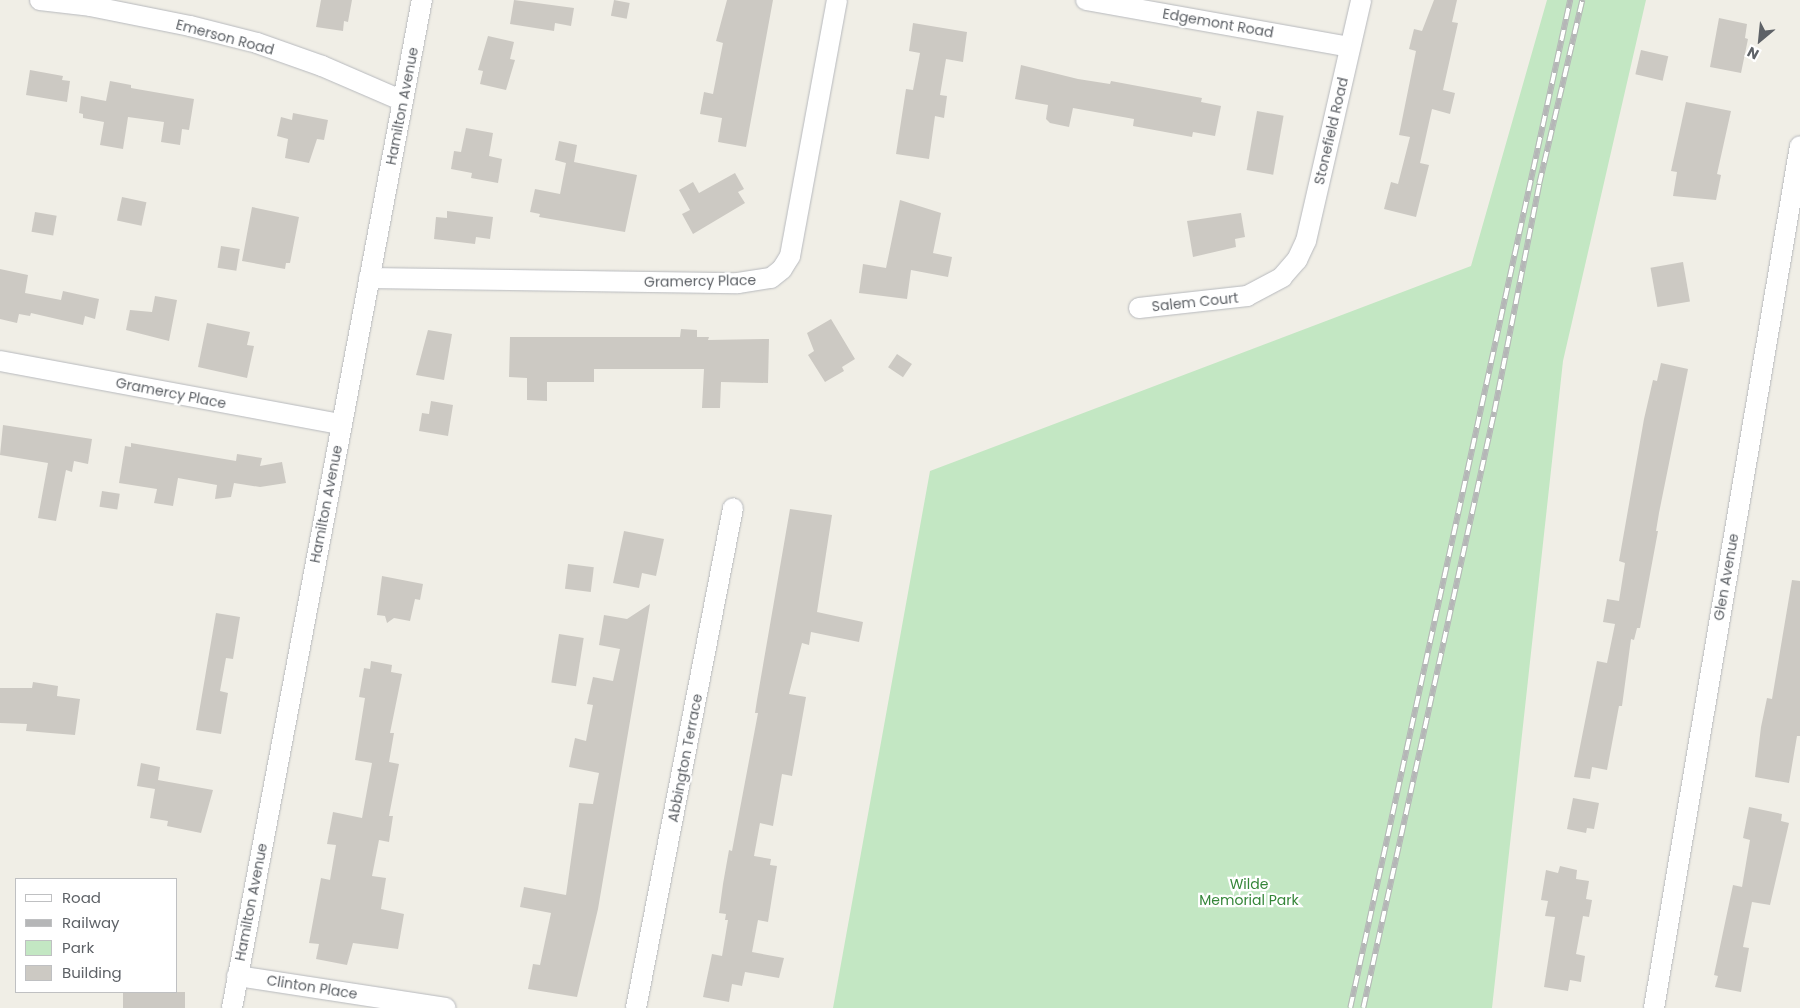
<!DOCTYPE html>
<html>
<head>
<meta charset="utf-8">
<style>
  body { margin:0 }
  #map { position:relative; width:1800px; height:1008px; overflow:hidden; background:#f0eee6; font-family:Poppins,sans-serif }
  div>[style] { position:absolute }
  .green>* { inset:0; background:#c3e7c3 }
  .building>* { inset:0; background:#ccc9c3; transform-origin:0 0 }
  .roads { filter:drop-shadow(0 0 1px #b7b9bd) drop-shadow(0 0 1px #b7b9bd) }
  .minor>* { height:20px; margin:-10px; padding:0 10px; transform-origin:10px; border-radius:10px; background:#fff }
  .rail>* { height:5.5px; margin-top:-2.75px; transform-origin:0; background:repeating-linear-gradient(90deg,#fff 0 11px,#b5b6b7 0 22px); box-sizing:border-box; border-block:1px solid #b5b6b7 }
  span { translate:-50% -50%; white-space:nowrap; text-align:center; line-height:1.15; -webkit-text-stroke:4.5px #fff; paint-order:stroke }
  .street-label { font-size:14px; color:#5e6267 }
  .park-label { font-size:14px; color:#358639 }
  .legend { position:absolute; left:15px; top:878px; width:162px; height:115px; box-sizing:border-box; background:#fff; border:1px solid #bfc0c2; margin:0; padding:6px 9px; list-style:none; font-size:15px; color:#5e6267 }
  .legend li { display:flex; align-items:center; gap:10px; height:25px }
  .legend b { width:25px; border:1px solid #bfc0c2 }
  .north { position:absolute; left:1735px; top:15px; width:50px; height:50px; -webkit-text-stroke:4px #fff; paint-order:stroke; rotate:208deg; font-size:14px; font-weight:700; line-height:20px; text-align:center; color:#5e6267 }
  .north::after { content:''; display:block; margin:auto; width:18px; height:22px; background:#5e6267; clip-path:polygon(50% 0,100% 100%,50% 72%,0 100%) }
</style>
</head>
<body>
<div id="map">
  <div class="green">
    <i style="clip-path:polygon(1547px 0,1646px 0,1563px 361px,1492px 1008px,833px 1008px,930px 471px,1471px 266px)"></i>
  </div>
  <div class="building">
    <i style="clip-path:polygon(321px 0,352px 0,348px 22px,344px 21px,343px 31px,316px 27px)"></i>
    <i style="clip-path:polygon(514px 0,574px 8px,571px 26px,555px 23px,554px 31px,510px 24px)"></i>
    <i style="left:614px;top:0;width:16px;height:16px;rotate:11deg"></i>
    <i style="clip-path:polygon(727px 0,773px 0,746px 147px,718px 142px,722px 118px,700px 114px,704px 92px,713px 94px,723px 43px,716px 41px)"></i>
    <i style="clip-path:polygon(1434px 0,1457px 0,1452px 22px,1458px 23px,1443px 90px,1455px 93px,1450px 114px,1432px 109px,1420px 163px,1429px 165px,1416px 217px,1384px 209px,1391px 182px,1398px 184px,1410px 137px,1399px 135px,1416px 51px,1409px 49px,1414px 29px,1422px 31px)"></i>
    <i style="clip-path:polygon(1719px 18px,1747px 24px,1745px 38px,1748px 39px,1741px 73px,1710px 67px)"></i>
    <i style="clip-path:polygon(913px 23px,967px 32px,963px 62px,946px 59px,940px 95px,947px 96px,944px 118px,935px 116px,929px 159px,896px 154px,906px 89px,913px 90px,920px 53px,909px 51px)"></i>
    <i style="clip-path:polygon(488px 36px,514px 42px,510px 59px,515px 60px,506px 90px,480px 84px,483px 71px,478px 70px)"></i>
    <i style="left:1641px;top:50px;width:28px;height:25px;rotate:13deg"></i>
    <i style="clip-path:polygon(1021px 65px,1078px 79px,1110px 84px,1111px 81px,1202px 98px,1201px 102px,1221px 106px,1215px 136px,1193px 132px,1192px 137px,1133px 126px,1134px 119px,1073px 108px,1069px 127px,1050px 123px,1046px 119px,1048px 105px,1015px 99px)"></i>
    <i style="clip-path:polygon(30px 70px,63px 76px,62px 80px,70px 81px,67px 102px,26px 95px)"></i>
    <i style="clip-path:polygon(110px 81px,131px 85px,131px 88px,194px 99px,189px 130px,182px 129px,180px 145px,161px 142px,164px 122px,128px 117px,123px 149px,100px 145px,104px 122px,83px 118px,83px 114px,79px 113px,81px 96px,106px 101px)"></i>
    <i style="clip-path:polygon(1686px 102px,1731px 111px,1717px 174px,1721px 175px,1716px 200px,1673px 196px,1677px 172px,1671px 171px)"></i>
    <i style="left:1257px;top:111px;width:27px;height:60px;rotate:10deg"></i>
    <i style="clip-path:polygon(293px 113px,328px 120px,324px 140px,317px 139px,309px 163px,285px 158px,288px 139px,277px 136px,281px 117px,292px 120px)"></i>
    <i style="clip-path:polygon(466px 128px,493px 133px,489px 156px,502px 159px,498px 183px,471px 178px,472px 173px,451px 169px,454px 151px,461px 152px)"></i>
    <i style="clip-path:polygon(559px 141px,577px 145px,574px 162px,637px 175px,625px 232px,539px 217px,540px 214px,530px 212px,535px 189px,560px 194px,566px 163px,555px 160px)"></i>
    <i style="clip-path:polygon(735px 173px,744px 189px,738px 192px,745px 203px,693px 234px,682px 214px,690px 210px,679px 190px,693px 182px,699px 193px)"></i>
    <i style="left:122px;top:197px;width:25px;height:24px;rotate:12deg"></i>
    <i style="clip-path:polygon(900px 200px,941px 213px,933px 253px,952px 257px,948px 277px,911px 270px,907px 299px,859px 293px,863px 264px,886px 268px)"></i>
    <i style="clip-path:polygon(252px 207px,299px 217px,290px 263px,286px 263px,285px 269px,242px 261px)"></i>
    <i style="clip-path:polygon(447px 211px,493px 217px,490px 239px,476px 237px,475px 244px,434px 239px,436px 217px,447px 218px)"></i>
    <i style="left:35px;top:212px;width:22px;height:20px;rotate:10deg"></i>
    <i style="clip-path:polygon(1241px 213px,1245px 237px,1235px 239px,1236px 247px,1193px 257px,1187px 221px)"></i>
    <i style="left:221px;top:246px;width:19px;height:22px;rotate:9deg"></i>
    <i style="left:1683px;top:262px;width:40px;height:33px;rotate:80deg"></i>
    <i style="clip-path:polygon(0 269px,28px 275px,25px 293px,61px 300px,63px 291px,99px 299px,95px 319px,85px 316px,83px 325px,31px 313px,30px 316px,19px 314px,17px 323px,0 319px)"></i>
    <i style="clip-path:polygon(155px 296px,177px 300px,169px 341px,126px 330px,130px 310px,152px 312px)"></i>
    <i style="clip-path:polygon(831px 319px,855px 359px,842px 367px,844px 371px,825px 382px,808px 355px,814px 351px,807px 333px)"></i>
    <i style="clip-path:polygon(207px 323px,250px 332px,247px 345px,254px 346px,247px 378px,198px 367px)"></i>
    <i style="clip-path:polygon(681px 329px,697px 330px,697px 337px,709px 337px,708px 340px,769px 339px,768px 383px,721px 382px,720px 408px,702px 408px,704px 369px,594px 369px,594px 382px,547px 382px,547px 401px,527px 400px,527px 378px,509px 377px,510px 337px,680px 337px)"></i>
    <i style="clip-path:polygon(428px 330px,452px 334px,444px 380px,416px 375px)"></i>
    <i style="left:897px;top:354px;width:18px;height:16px;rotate:34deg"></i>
    <i style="clip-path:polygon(1661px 363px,1688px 369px,1659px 513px,1656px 531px,1658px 531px,1640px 628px,1637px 628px,1634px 640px,1631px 639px,1622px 706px,1619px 706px,1607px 770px,1592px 767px,1590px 779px,1574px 777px,1597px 661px,1607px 663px,1615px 624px,1603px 622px,1607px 599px,1619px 601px,1625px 563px,1619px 561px,1644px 419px,1653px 380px,1657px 381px)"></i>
    <i style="clip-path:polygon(431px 401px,453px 405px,448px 436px,419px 431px,422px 413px,429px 414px)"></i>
    <i style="clip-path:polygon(3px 425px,92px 439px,88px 464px,74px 461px,72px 472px,66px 470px,56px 521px,38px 518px,48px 463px,0 455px)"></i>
    <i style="clip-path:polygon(131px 443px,236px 461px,237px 454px,262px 458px,260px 466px,282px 462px,286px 483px,260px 487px,234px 483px,231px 497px,215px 499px,217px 485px,178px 478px,173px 506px,154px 503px,157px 489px,119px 483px,125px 446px,131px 447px)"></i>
    <i style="left:102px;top:491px;width:18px;height:16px;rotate:9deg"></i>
    <i style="clip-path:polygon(790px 509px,832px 515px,817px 612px,863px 622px,859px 642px,811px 632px,809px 645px,802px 643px,789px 694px,806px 697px,792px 776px,782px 774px,773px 826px,760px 823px,754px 856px,771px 859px,770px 865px,777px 866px,768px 922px,758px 920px,752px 952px,784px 958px,779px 978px,745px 972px,742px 986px,732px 984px,729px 1002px,703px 997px,712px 954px,722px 956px,728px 920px,725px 920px,726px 914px,719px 913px,723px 884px,729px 850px,732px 851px,758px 713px,755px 713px,757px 700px)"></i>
    <i style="clip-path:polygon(624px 531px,664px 539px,656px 576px,642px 573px,639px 588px,613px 583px)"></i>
    <i style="left:568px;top:564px;width:26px;height:25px;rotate:7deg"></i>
    <i style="clip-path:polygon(382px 576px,423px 584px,420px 600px,415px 599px,410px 621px,394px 618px,387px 623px,385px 616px,377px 615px)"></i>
    <i style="clip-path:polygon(1792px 580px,1800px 581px,1800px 736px,1797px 736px,1789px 783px,1755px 777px,1761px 727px,1767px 698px,1772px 699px)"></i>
    <i style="clip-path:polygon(650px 604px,598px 909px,577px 997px,528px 989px,533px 964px,540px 965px,551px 913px,520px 907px,524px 887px,566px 895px,579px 803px,593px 804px,599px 773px,569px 767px,575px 738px,586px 741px,593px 705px,587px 704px,593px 677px,613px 681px,620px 649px,599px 645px,604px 615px,627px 619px)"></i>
    <i style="clip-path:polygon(216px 613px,240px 617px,233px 659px,226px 658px,220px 691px,228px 693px,221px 734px,196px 730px)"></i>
    <i style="left:559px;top:634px;width:25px;height:49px;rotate:9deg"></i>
    <i style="clip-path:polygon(371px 661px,392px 665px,391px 672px,402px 674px,390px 733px,394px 733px,389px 762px,399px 764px,389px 816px,393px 816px,389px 842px,379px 840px,372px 876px,386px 878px,381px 909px,404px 914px,398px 949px,353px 943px,347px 965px,316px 959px,319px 944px,309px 943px,321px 878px,330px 880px,336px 845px,327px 844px,333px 812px,362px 818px,372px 763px,355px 760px,365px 698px,359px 697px,364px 668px,370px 669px)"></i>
    <i style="clip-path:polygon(33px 682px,58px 686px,57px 696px,80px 699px,75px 735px,26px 731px,27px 724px,0 723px,0 688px,32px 688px)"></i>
    <i style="clip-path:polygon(141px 763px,160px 767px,158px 780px,213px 790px,201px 833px,167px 826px,168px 821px,150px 818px,155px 789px,137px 786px)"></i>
    <i style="clip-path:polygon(1573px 798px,1599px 803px,1594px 829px,1587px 828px,1586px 833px,1567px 829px)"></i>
    <i style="clip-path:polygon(1749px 807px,1782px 814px,1781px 821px,1789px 823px,1770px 905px,1752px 902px,1743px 947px,1749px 948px,1741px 992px,1715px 987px,1718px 976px,1714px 975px,1733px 885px,1742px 887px,1750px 840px,1743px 838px)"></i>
    <i style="clip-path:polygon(1560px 866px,1577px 870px,1576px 879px,1589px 881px,1586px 899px,1592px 900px,1589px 917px,1583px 916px,1576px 954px,1585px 956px,1581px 982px,1570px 980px,1568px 991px,1544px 987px,1555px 917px,1545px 916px,1548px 901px,1541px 900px,1546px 870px,1558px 873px)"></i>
    <i style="left:123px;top:992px;width:62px;height:16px"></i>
  </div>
  <div class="roads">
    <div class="minor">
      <i style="left:40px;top:0;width:50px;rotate:6.8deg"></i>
      <i style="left:90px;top:6px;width:102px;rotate:11.3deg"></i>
      <i style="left:190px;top:26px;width:69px;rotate:14.2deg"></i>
      <i style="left:257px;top:43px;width:69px;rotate:19.5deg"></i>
      <i style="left:322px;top:66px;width:88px;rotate:23.4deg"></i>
      <i style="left:1086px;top:0;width:268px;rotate:10.1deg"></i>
      <i style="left:369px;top:278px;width:369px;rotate:0.8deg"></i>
      <i style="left:738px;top:283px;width:33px;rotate:-9deg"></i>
      <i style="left:771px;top:278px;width:14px;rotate:-39deg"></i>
      <i style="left:782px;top:269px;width:15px;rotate:-58deg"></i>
      <i style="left:790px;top:256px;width:260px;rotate:-79.6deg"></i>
      <i style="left:1139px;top:308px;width:109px;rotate:-6.3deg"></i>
      <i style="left:1247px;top:296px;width:40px;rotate:-28deg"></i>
      <i style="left:1282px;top:277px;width:23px;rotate:-49deg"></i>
      <i style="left:1297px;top:260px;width:21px;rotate:-65deg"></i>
      <i style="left:1306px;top:241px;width:247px;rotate:-77.1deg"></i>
      <i style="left:0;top:361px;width:347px;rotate:10.5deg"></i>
      <i style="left:237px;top:976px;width:211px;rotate:8.7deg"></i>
      <i style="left:232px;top:1008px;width:1026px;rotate:-79.33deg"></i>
      <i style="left:636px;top:1008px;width:509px;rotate:-79.02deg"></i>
      <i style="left:1654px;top:1008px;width:874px;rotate:-80.39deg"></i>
    </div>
  </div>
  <div class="rail">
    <i style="left:1350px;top:1008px;width:1032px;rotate:-77.69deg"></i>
    <i style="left:1363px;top:1008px;width:610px;rotate:-77.6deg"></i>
    <i style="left:1494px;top:412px;width:232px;rotate:-78.8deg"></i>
    <i style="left:1539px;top:184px;width:189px;rotate:-76.8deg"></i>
  </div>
  <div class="street-label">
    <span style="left:1218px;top:23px;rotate:10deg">Edgemont Road</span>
    <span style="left:225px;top:37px;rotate:15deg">Emerson Road</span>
    <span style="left:402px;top:106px;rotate:-79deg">Hamilton Avenue</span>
    <span style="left:1331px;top:131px;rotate:-77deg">Stonefield Road</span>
    <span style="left:700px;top:281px;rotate:-1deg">Gramercy Place</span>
    <span style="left:1195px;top:302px;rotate:-6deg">Salem Court</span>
    <span style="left:171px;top:393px;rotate:11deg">Gramercy Place</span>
    <span style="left:326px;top:504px;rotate:-79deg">Hamilton Avenue</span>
    <span style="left:1726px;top:577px;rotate:-80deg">Glen Avenue</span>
    <span style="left:685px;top:758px;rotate:-79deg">Abbington Terrace</span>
    <span style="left:251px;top:902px;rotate:-79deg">Hamilton Avenue</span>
    <span style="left:312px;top:987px;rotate:9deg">Clinton Place</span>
  </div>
  <div class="park-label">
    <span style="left:1249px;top:892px">Wilde<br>Memorial Park</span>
  </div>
  <ul class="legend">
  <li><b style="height:6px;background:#fff"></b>Road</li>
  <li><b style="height:6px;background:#b5b6b7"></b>Railway</li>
  <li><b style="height:14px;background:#c3e7c3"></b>Park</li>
  <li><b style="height:14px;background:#ccc9c3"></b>Building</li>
  </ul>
  <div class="north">N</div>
</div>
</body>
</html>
